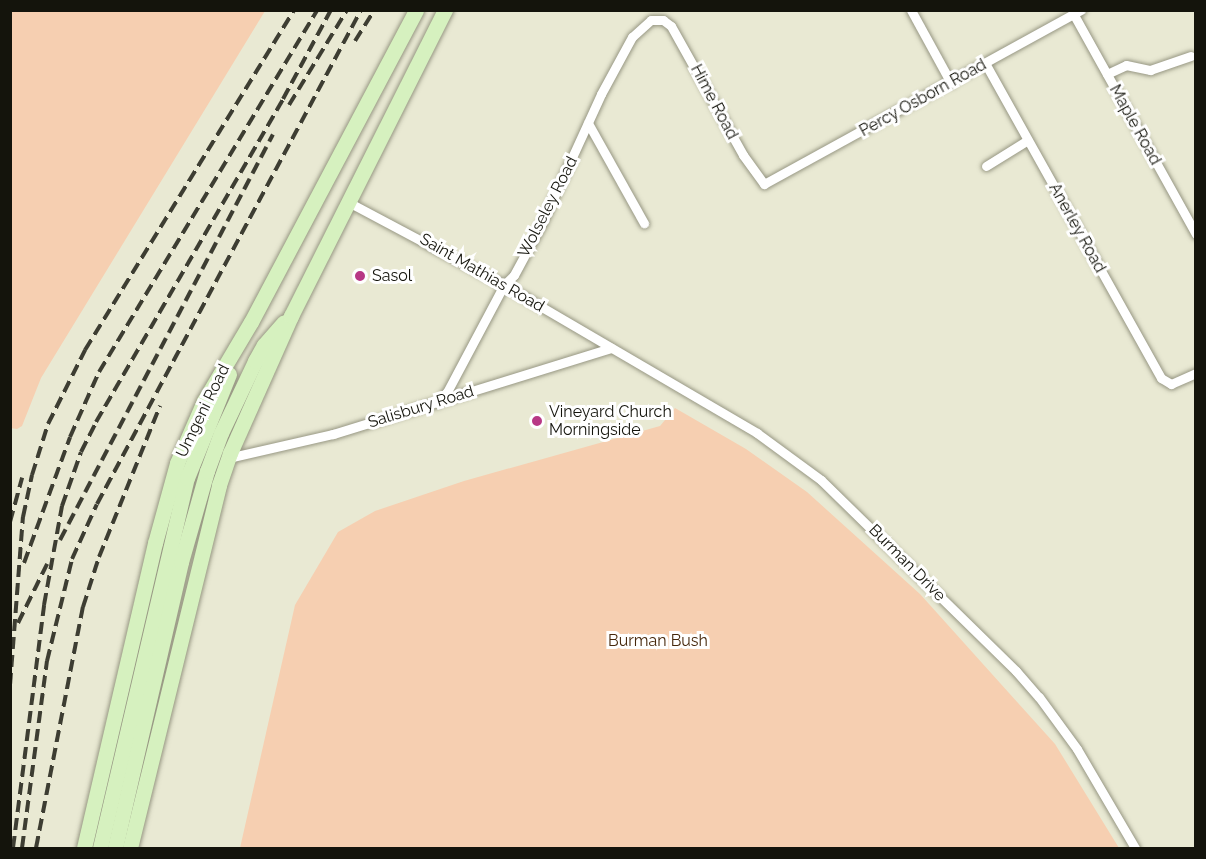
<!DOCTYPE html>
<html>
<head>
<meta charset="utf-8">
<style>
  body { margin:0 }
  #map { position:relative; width:1206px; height:859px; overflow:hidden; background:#e9e9d3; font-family:Raleway,sans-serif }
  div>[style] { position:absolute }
  .green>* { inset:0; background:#f6cfb1 }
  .roads { filter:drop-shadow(0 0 2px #979783) drop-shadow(0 0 2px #979783) }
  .minor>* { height:9px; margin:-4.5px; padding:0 4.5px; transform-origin:4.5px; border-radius:4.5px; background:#fff }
  .primary>* { height:15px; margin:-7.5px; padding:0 7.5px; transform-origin:7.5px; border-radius:7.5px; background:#d6f1bf }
  .rail>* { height:4px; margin-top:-2px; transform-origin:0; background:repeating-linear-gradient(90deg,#3d3d32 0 12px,transparent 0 18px) }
  .dots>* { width:16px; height:16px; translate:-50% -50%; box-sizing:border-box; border:3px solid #fff; border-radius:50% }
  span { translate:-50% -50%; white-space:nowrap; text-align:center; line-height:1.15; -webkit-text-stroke:6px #fff; paint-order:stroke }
  .street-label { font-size:16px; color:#14140c }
  .poi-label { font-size:16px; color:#14140c }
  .left { translate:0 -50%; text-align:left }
  .park-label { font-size:16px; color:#45270b }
  .frame { position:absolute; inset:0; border:12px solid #14140c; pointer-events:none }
</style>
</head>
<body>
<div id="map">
  <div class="green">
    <i style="clip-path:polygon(10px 11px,265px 11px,41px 378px,22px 426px,17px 429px,10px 428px)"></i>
    <i style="clip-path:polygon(675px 408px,746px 449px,807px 492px,920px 594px,1055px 744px,1119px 848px,240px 848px,295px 605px,338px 532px,375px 511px,464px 481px,660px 426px)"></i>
  </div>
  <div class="roads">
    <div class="minor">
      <i style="left:911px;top:10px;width:83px;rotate:61.3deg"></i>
      <i style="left:1074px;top:15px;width:251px;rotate:60.9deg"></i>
      <i style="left:985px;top:63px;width:361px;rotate:60.8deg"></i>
      <i style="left:1161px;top:378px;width:12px;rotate:31deg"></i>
      <i style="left:1171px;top:384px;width:27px;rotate:-24deg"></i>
      <i style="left:1107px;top:74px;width:21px;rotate:-25deg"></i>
      <i style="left:1126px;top:65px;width:25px;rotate:12deg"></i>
      <i style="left:1150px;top:70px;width:43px;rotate:-18.9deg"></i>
      <i style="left:588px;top:123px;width:115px;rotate:60.8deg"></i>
      <i style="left:986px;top:166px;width:49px;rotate:-31.8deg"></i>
      <i style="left:350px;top:203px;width:174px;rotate:28deg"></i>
      <i style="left:504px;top:285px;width:293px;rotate:30.3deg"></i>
      <i style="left:757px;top:433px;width:79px;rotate:36.3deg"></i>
      <i style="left:821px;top:480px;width:273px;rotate:44.4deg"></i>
      <i style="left:1016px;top:671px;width:35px;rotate:49deg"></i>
      <i style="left:1039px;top:697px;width:64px;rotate:53.8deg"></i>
      <i style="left:1077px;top:749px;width:115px;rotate:59.6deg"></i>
      <i style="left:437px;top:403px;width:15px;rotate:-48deg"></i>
      <i style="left:447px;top:392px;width:121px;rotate:-62deg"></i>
      <i style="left:504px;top:285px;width:14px;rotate:-45deg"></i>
      <i style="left:514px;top:275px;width:59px;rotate:-61.7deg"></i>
      <i style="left:542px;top:223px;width:142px;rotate:-65.4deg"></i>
      <i style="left:601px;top:94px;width:65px;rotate:-61.5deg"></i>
      <i style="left:632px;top:37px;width:25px;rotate:-42deg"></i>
      <i style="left:651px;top:20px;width:12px"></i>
      <i style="left:663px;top:20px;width:10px;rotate:37deg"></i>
      <i style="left:671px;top:26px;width:148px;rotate:60.8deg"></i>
      <i style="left:743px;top:155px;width:36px;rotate:54deg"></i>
      <i style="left:764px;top:184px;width:362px;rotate:-28.8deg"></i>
      <i style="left:228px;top:458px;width:108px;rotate:-12.9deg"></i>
      <i style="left:333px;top:434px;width:291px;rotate:-17.2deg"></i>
    </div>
    <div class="primary">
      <i style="left:84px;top:848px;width:313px;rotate:-76.9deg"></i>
      <i style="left:155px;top:543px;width:83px;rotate:-74.6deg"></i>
      <i style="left:177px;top:463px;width:68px;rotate:-66.5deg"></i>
      <i style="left:204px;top:401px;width:92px;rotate:-59.3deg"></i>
      <i style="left:251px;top:322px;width:353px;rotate:-62.1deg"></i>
      <i style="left:100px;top:848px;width:380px;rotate:-76.8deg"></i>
      <i style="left:187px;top:478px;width:112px;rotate:-68deg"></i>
      <i style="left:115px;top:848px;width:294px;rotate:-77deg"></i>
      <i style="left:181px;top:562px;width:95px;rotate:-74.1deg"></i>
      <i style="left:207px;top:471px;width:40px;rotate:-69.8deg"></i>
      <i style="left:221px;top:433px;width:80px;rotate:-64.7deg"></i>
      <i style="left:255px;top:361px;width:18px;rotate:-61deg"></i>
      <i style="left:264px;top:345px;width:30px;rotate:-49deg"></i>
      <i style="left:130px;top:848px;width:374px;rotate:-76.2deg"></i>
      <i style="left:219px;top:485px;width:34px;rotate:-71deg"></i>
      <i style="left:230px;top:453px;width:150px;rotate:-66deg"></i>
      <i style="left:291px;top:316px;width:343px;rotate:-63.3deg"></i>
    </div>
  </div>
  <div class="rail">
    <i style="left:355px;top:41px;width:36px;rotate:-58deg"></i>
    <i style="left:289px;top:105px;width:111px;rotate:-58.6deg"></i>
    <i style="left:10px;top:522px;width:46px;rotate:-74.7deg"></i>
    <i style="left:60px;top:540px;width:458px;rotate:-62.3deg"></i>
    <i style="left:24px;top:563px;width:134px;rotate:-69.9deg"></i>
    <i style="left:70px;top:437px;width:71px;rotate:-66deg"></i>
    <i style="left:99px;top:372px;width:423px;rotate:-58.9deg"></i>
    <i style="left:18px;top:623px;width:66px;rotate:-63.8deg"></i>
    <i style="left:10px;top:685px;width:169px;rotate:-85.6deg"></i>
    <i style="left:23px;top:517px;width:43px;rotate:-77.9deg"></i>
    <i style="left:32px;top:475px;width:53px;rotate:-72.6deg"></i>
    <i style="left:48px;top:424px;width:83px;rotate:-63.4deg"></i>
    <i style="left:85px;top:350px;width:399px;rotate:-58.4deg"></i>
    <i style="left:13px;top:848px;width:245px;rotate:-82.7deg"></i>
    <i style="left:44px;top:605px;width:101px;rotate:-79.7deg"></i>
    <i style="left:62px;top:506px;width:57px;rotate:-70.6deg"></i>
    <i style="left:81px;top:452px;width:34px;rotate:-63deg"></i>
    <i style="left:96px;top:422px;width:373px;rotate:-59.9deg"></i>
    <i style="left:283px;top:99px;width:101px;rotate:-61.7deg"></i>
    <i style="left:22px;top:848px;width:189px;rotate:-82.4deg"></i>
    <i style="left:47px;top:661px;width:105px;rotate:-76.2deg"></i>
    <i style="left:72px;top:559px;width:60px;rotate:-65.6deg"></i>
    <i style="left:97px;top:504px;width:560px;rotate:-61.88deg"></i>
    <i style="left:36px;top:848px;width:246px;rotate:-79deg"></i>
    <i style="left:83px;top:607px;width:52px;rotate:-72.3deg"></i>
    <i style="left:99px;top:557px;width:163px;rotate:-68deg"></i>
  </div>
  <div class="dots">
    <i style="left:360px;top:276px;background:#b83885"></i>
    <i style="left:537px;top:421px;background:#b83885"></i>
  </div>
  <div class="street-label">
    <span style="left:923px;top:98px;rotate:-29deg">Percy Osborn Road</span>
    <span style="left:714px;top:102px;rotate:62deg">Hime Road</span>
    <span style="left:1135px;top:125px;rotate:61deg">Maple Road</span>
    <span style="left:548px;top:207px;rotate:-63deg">Wolseley Road</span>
    <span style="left:1077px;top:228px;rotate:61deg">Anerley Road</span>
    <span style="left:482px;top:273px;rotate:30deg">Saint Mathias Road</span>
    <span style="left:421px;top:407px;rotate:-17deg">Salisbury Road</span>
    <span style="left:203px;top:411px;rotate:-64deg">Umgeni Road</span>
    <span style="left:907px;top:563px;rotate:45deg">Burman Drive</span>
  </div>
  <div class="poi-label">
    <span class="left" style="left:372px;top:276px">Sasol</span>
    <span class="left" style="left:549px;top:421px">Vineyard Church<br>Morningside</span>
  </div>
  <div class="park-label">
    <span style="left:658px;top:641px">Burman Bush</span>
  </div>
  <div class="frame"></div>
</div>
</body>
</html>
